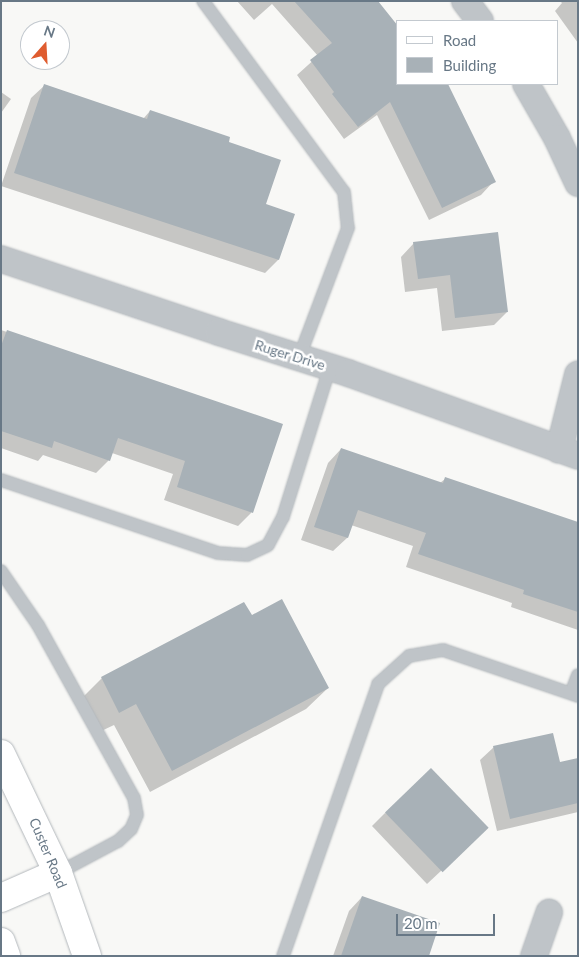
<!DOCTYPE html>
<html>
<head>
<meta charset="utf-8">
<style>
  body { margin:0 }
  #map { position:relative; width:579px; height:957px; overflow:hidden; background:#f8f8f6; font-family:Lato,sans-serif }
  div>[style] { position:absolute }
  .shadow>* { inset:0; background:#0003 }
  .building>* { inset:0; background:#a8b1b7; transform-origin:0 0 }
  .roads { filter:drop-shadow(0 0 1px #b3b8bc) drop-shadow(0 0 1px #b3b8bc) }
  .lane>* { height:12px; margin:-6px; padding:0 6px; transform-origin:6px; border-radius:6px; background:#bfc4c8 }
  .street>* { height:26px; margin:-13px; padding:0 13px; transform-origin:13px; border-radius:13px; background:#bfc4c8 }
  .primary>* { height:28px; margin:-14px; padding:0 14px; transform-origin:14px; border-radius:14px; background:#fff }
  span { translate:-50% -50%; white-space:nowrap; text-align:center; line-height:1.15; -webkit-text-stroke:5px #fff; paint-order:stroke }
  .street-label { font-size:14px; color:#687886 }
  .frame { position:absolute; inset:0; border:2px solid #687886; pointer-events:none }
  .legend { position:absolute; left:396px; top:20px; width:162px; height:65px; box-sizing:border-box; background:#fff; border:1px solid #c3c9cf; margin:0; padding:6px 9px; list-style:none; font-size:15px; color:#687886 }
  .legend li { display:flex; align-items:center; gap:10px; height:25px }
  .legend b { width:25px; border:1px solid #c3c9cf }
  .north { position:absolute; left:20px; top:20px; width:50px; height:50px; box-sizing:border-box; background:#fff; border:1px solid #c3c9cf; border-radius:50%; rotate:19deg; font-size:14px; font-weight:700; line-height:20px; text-align:center; color:#687886 }
  .north::after { content:''; display:block; margin:auto; width:18px; height:22px; background:#df5c2f; clip-path:polygon(50% 0,100% 100%,50% 72%,0 100%) }
  .scale { position:absolute; left:396px; top:914px; width:99px; height:22px; box-sizing:border-box; border:2px solid #687886; border-top:0; padding-left:6px; font-size:15px; line-height:18px; white-space:nowrap; color:#687886; -webkit-text-stroke:4px #fff; paint-order:stroke }
</style>
</head>
<body>
<div id="map">
  <div class="shadow">
    <i style="clip-path:polygon(237px 1px,377px 1px,398px 84px,440px 84px,458px 106px,494px 181px,481px 195px,429px 220px,377px 115px,344px 139px,297px 75px,318px 56px,272px 4px,254px 20px)"></i>
    <i style="clip-path:polygon(560px 1px,578px 1px,578px 43px,555px 11px,562px 3px)"></i>
    <i style="clip-path:polygon(45px 85px,143px 119px,150px 111px,227px 143px,265px 205px,294px 215px,278px 260px,265px 273px,1px 186px,31px 98px)"></i>
    <i style="clip-path:polygon(1px 92px,11px 99px,1px 113px)"></i>
    <i style="clip-path:polygon(414px 243px,507px 312px,494px 325px,442px 331px,437px 288px,405px 292px,401px 257px)"></i>
    <i style="clip-path:polygon(1px 330px,282px 425px,251px 513px,238px 526px,164px 500px,173px 474px,112px 453px,109px 460px,96px 473px,43px 455px,38px 461px,1px 448px)"></i>
    <i style="clip-path:polygon(341px 449px,440px 483px,445px 479px,578px 524px,578px 630px,511px 607px,512px 603px,406px 567px,413px 546px,351px 525px,347px 538px,333px 551px,301px 540px,328px 463px)"></i>
    <i style="clip-path:polygon(244px 603px,251px 617px,328px 688px,306px 709px,150px 792px,114px 725px,97px 733px,80px 700px,102px 678px)"></i>
    <i style="clip-path:polygon(494px 747px,559px 764px,578px 759px,578px 812px,497px 831px,480px 760px)"></i>
    <i style="clip-path:polygon(385px 813px,473px 841px,427px 884px,372px 826px)"></i>
    <i style="clip-path:polygon(362px 897px,428px 956px,333px 956px,349px 911px)"></i>
  </div>
  <div class="building">
    <i style="clip-path:polygon(294px 1px,378px 1px,398px 26px,398px 84px,448px 84px,496px 182px,442px 208px,390px 102px,358px 127px,332px 94px,334px 92px,310px 60px,332px 43px)"></i>
    <i style="clip-path:polygon(44px 84px,147px 119px,150px 110px,230px 137px,229px 142px,281px 160px,266px 204px,295px 214px,279px 260px,14px 173px)"></i>
    <i style="clip-path:polygon(498px 232px,508px 312px,455px 318px,450px 275px,418px 279px,413px 242px)"></i>
    <i style="clip-path:polygon(7px 330px,283px 424px,253px 513px,177px 487px,185px 461px,118px 438px,110px 461px,54px 441px,52px 448px,1px 431px,1px 346px)"></i>
    <i style="clip-path:polygon(341px 448px,443px 483px,445px 477px,578px 522px,578px 612px,523px 594px,524px 590px,418px 554px,426px 533px,358px 510px,348px 538px,314px 527px)"></i>
    <i style="clip-path:polygon(282px 599px,329px 688px,172px 771px,136px 704px,119px 713px,101px 677px,244px 602px,252px 615px)"></i>
    <i style="clip-path:polygon(553px 733px,560px 762px,578px 758px,578px 803px,510px 819px,493px 746px)"></i>
    <i style="left:431px;top:768px;width:83px;height:64px;rotate:46deg"></i>
    <i style="clip-path:polygon(362px 896px,440px 923px,429px 956px,341px 956px)"></i>
  </div>
  <div class="roads">
    <div class="lane">
      <i style="left:203px;top:1px;width:237px;rotate:53.6deg"></i>
      <i style="left:344px;top:192px;width:36px;rotate:84deg"></i>
      <i style="left:348px;top:228px;width:139px;rotate:110.7deg"></i>
      <i style="left:1px;top:480px;width:229px;rotate:18.6deg"></i>
      <i style="left:218px;top:553px;width:29px;rotate:4deg"></i>
      <i style="left:247px;top:555px;width:23px;rotate:-25deg"></i>
      <i style="left:268px;top:545px;width:32px;rotate:-62deg"></i>
      <i style="left:283px;top:517px;width:157px;rotate:-72.6deg"></i>
      <i style="left:1px;top:571px;width:65px;rotate:55.6deg"></i>
      <i style="left:38px;top:625px;width:198px;rotate:61deg"></i>
      <i style="left:134px;top:798px;width:17px;rotate:80deg"></i>
      <i style="left:137px;top:815px;width:15px;rotate:113deg"></i>
      <i style="left:131px;top:829px;width:18px;rotate:137deg"></i>
      <i style="left:118px;top:841px;width:68px;rotate:151.9deg"></i>
      <i style="left:571px;top:693px;width:19px;rotate:-69deg"></i>
      <i style="left:283px;top:956px;width:288px;rotate:-70.7deg"></i>
      <i style="left:378px;top:684px;width:42px;rotate:-42.1deg"></i>
      <i style="left:409px;top:656px;width:35px;rotate:-10deg"></i>
      <i style="left:443px;top:650px;width:143px;rotate:18.8deg"></i>
    </div>
    <div class="street">
      <i style="left:465px;top:1px;width:25px;rotate:53deg"></i>
      <i style="left:526px;top:84px;width:62px;rotate:60.1deg"></i>
      <i style="left:557px;top:138px;width:50px;rotate:65deg"></i>
      <i style="left:1px;top:259px;width:230px;rotate:18.5deg"></i>
      <i style="left:219px;top:332px;width:135px;rotate:17.6deg"></i>
      <i style="left:348px;top:373px;width:245px;rotate:19.8deg"></i>
      <i style="left:559px;top:450px;width:78px;rotate:-76deg"></i>
      <i style="left:534px;top:956px;width:46px;rotate:-70.8deg"></i>
    </div>
    <div class="primary">
      <i style="left:1px;top:754px;width:132px;rotate:64.4deg"></i>
      <i style="left:58px;top:873px;width:88px;rotate:70.7deg"></i>
      <i style="left:1px;top:898px;width:62px;rotate:-23.7deg"></i>
      <i style="left:1px;top:942px;width:15px;rotate:70deg"></i>
    </div>
  </div>
  <div class="street-label">
    <span style="left:290px;top:355px;rotate:17deg">Ruger Drive</span>
    <span style="left:48px;top:853px;rotate:67deg">Custer Road</span>
  </div>
  <div class="frame"></div>
  <ul class="legend">
  <li><b style="height:6px;background:#fff"></b>Road</li>
  <li><b style="height:14px;background:#a8b1b7"></b>Building</li>
  </ul>
  <div class="north">N</div>
  <div class="scale">20 m</div>
</div>
</body>
</html>
